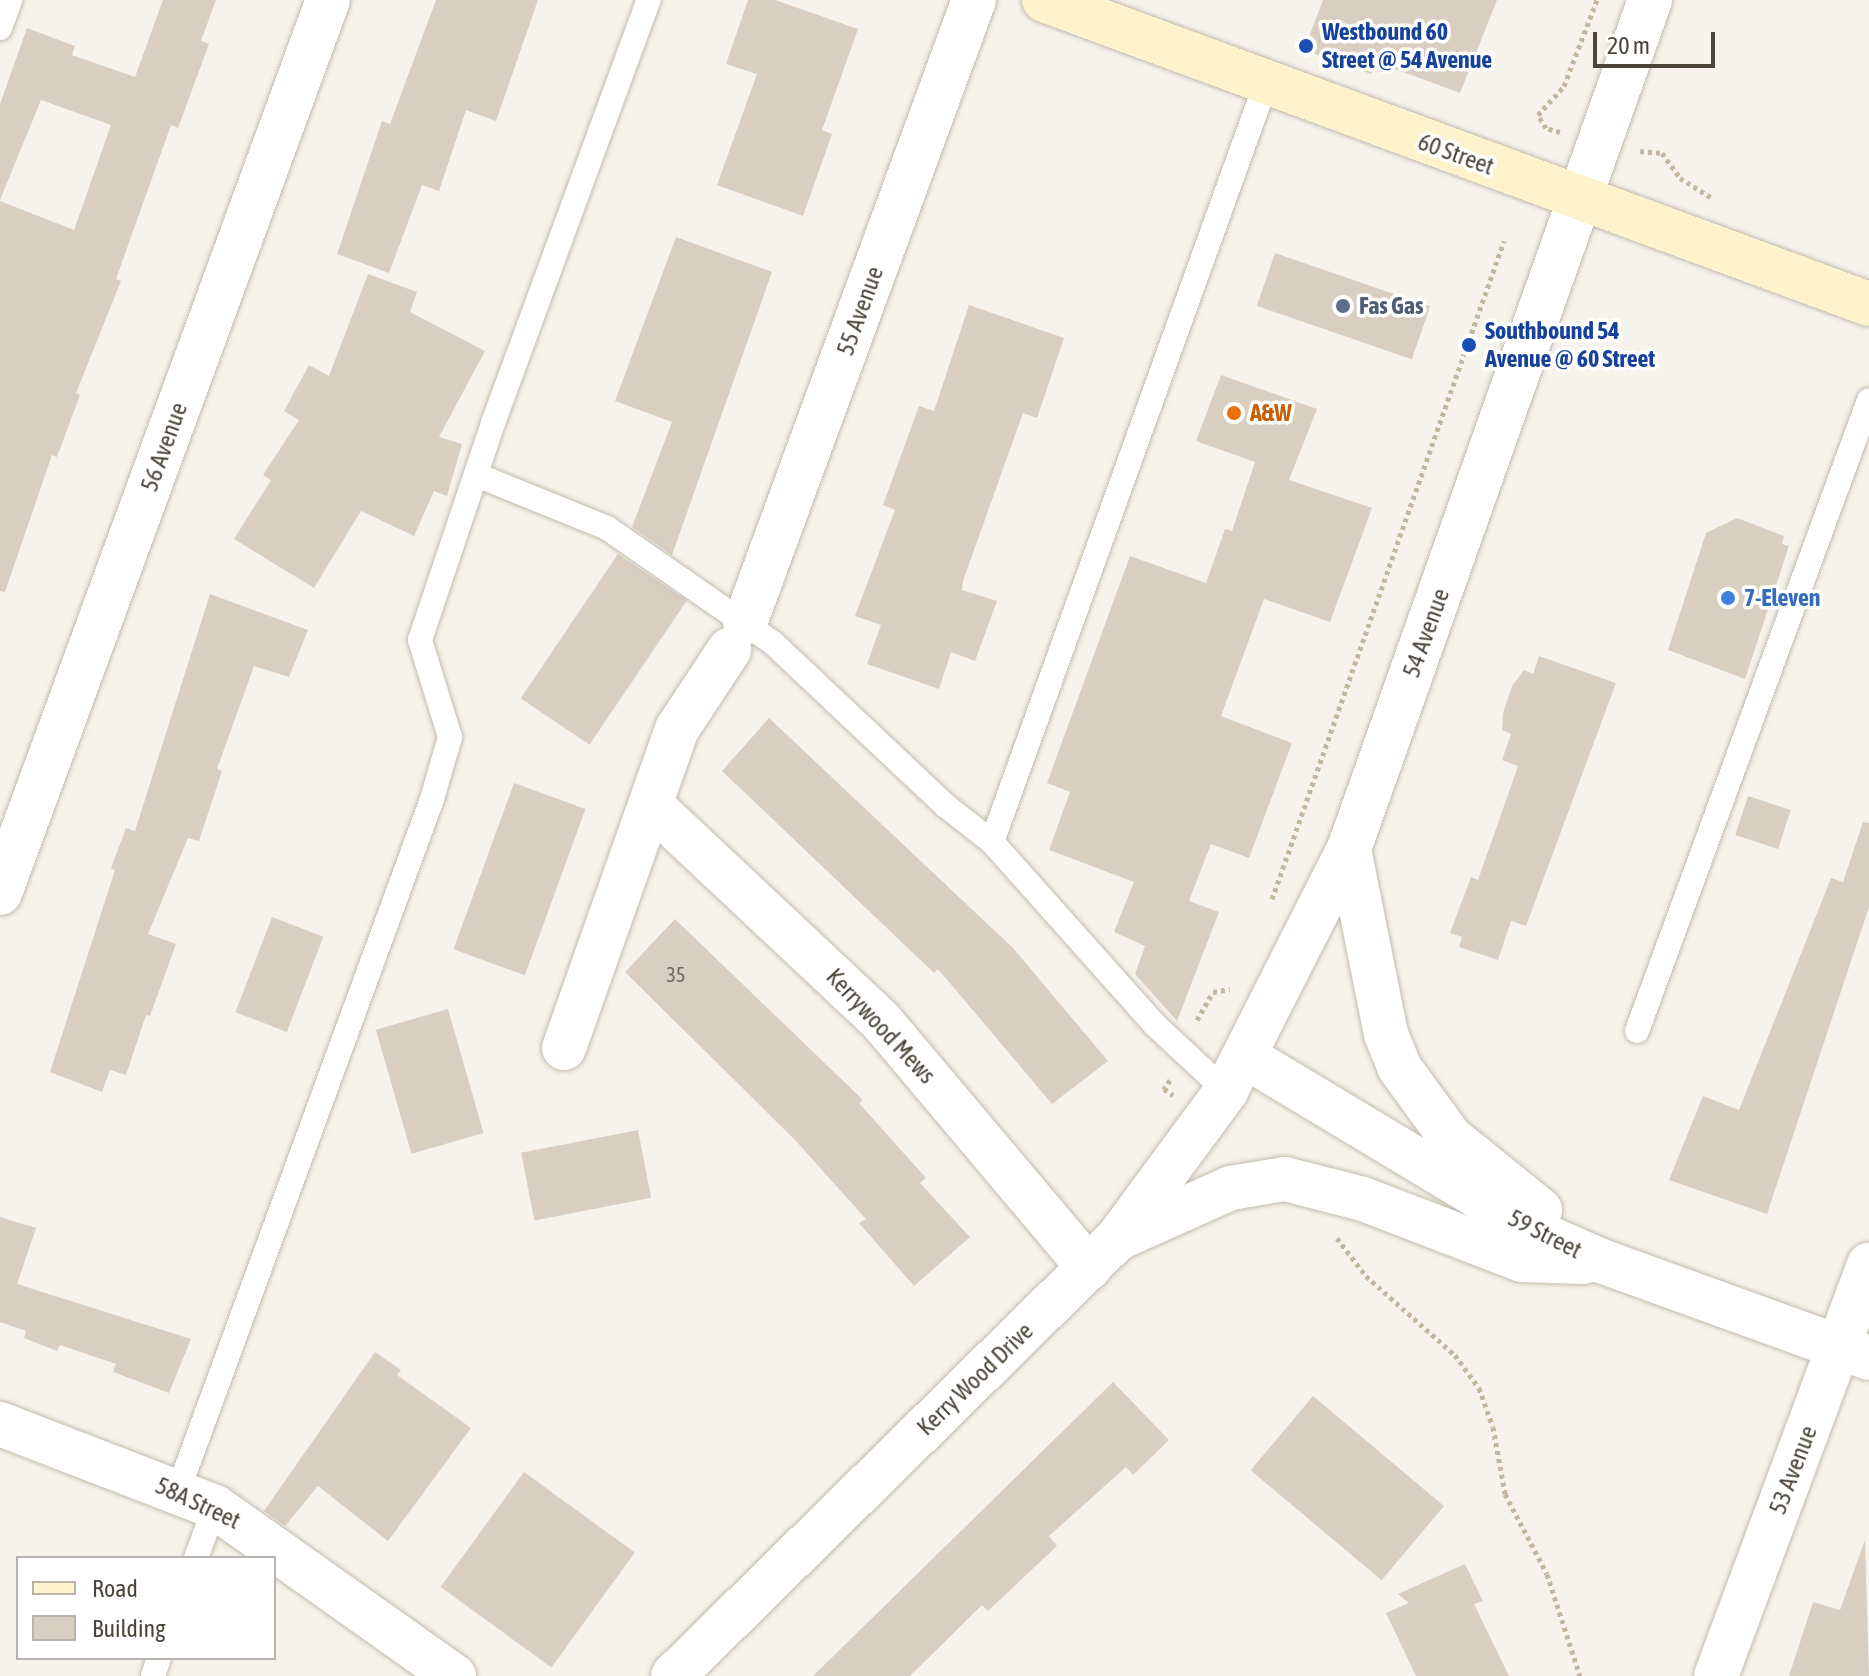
<!DOCTYPE html>
<html>
<head>
<meta charset="utf-8">
<style>
  body { margin:0 }
  #map { position:relative; width:1869px; height:1676px; overflow:hidden; background:#f6f3ec; font-family:"Asap Condensed",sans-serif }
  div>[style] { position:absolute }
  .building>* { inset:0; background:#d8cfc1; transform-origin:0 0 }
  .path>* { height:5px; margin-top:-2.5px; transform-origin:0; background:repeating-linear-gradient(90deg,#c4b79f 0 4px,transparent 0 8px) }
  .roads { filter:drop-shadow(0 0 2px #c2bbae) drop-shadow(0 0 2px #c2bbae) }
  .service>* { height:24px; margin:-12px; padding:0 12px; transform-origin:12px; border-radius:12px; background:#fff }
  .minor>* { height:44px; margin:-22px; padding:0 22px; transform-origin:22px; border-radius:22px; background:#fff }
  .tertiary>* { height:44px; margin:-22px; padding:0 22px; transform-origin:22px; border-radius:22px; background:#fff }
  .secondary>* { height:44px; margin:-22px; padding:0 22px; transform-origin:22px; border-radius:22px; background:#fff3cd }
  .dots>* { width:22px; height:22px; translate:-50% -50%; box-sizing:border-box; border:4px solid #fff; border-radius:50% }
  span { translate:-50% -50%; white-space:nowrap; text-align:center; line-height:1.15; -webkit-text-stroke:7px #fff; paint-order:stroke }
  .number-label { font-size:20px; color:#6e675b }
  .number-label span { -webkit-text-stroke-width:0 }
  .transit-label { font-size:24px; color:#164399; font-weight:700 }
  .left { translate:0 -50%; text-align:left }
  .street-label { font-size:24px; color:#4b4439 }
  .service-label { font-size:24px; color:#4e5e75; font-weight:700 }
  .food-label { font-size:24px; color:#c56008; font-weight:700 }
  .shop-label { font-size:24px; color:#366cbe; font-weight:700 }
  .legend { position:absolute; left:16px; top:1556px; width:260px; height:104px; box-sizing:border-box; background:#fff; border:2px solid #b7b4b0; margin:0; padding:10px 14px; list-style:none; font-size:24px; color:#4b4439 }
  .legend li { display:flex; align-items:center; gap:16px; height:40px }
  .legend b { width:40px; border:2px solid #b7b4b0 }
  .scale { position:absolute; left:1593px; top:32px; width:122px; height:36px; box-sizing:border-box; border:4px solid #4b4439; border-top:0; padding-left:10px; font-size:24px; line-height:28px; white-space:nowrap; color:#4b4439; -webkit-text-stroke:6px #fff; paint-order:stroke }
</style>
</head>
<body>
<div id="map">
  <div class="building">
    <i style="clip-path:polygon(163px 0,216px 0,201px 41px,209px 44px,178px 128px,171px 125px,116px 279px,121px 281px,76px 393px,80px 395px,57px 457px,52px 455px,5px 592px,0 591px,0 201px,74px 230px,111px 125px,41px 100px,0 200px,0 104px,27px 28px,75px 46px,72px 55px,135px 77px)"></i>
    <i style="clip-path:polygon(436px 0,538px 0,496px 121px,466px 110px,439px 191px,422px 185px,389px 273px,337px 254px,382px 121px,390px 124px)"></i>
    <i style="clip-path:polygon(748px 0,775px 0,858px 29px,822px 130px,832px 134px,803px 216px,717px 185px,757px 74px,726px 64px)"></i>
    <i style="clip-path:polygon(1323px 0,1497px 0,1460px 93px,1376px 62px,1371px 74px,1304px 50px)"></i>
    <i style="clip-path:polygon(676px 237px,772px 272px,672px 555px,632px 527px,672px 422px,615px 401px)"></i>
    <i style="left:1275px;top:253px;width:164px;height:56px;rotate:19deg"></i>
    <i style="clip-path:polygon(368px 274px,417px 292px,410px 312px,485px 351px,439px 437px,462px 444px,447px 496px,434px 491px,414px 536px,361px 511px,314px 588px,234px 539px,271px 480px,263px 475px,299px 420px,284px 411px,309px 365px,329px 376px)"></i>
    <i style="clip-path:polygon(969px 305px,1064px 338px,1037px 418px,1023px 413px,963px 581px,962px 590px,997px 601px,975px 661px,951px 652px,939px 689px,867px 664px,881px 625px,855px 616px,895px 510px,883px 505px,919px 406px,934px 411px)"></i>
    <i style="clip-path:polygon(1221px 375px,1317px 409px,1289px 480px,1372px 508px,1330px 622px,1264px 599px,1221px 716px,1292px 743px,1249px 858px,1211px 844px,1189px 901px,1219px 912px,1177px 1021px,1135px 974px,1145px 946px,1114px 932px,1134px 882px,1049px 850px,1070px 792px,1047px 783px,1130px 556px,1206px 583px,1225px 529px,1232px 531px,1255px 462px,1196px 441px)"></i>
    <i style="clip-path:polygon(1737px 518px,1784px 536px,1782px 544px,1789px 546px,1745px 679px,1668px 650px,1706px 533px)"></i>
    <i style="left:618px;top:554px;width:83px;height:174px;rotate:34deg"></i>
    <i style="clip-path:polygon(210px 594px,308px 630px,289px 677px,254px 666px,217px 769px,222px 771px,199px 841px,188px 838px,148px 934px,176px 944px,150px 1016px,146px 1015px,126px 1075px,110px 1070px,102px 1092px,50px 1072px,115px 870px,111px 868px,126px 828px,135px 831px)"></i>
    <i style="clip-path:polygon(1539px 656px,1616px 683px,1526px 926px,1511px 921px,1498px 960px,1459px 947px,1462px 937px,1450px 933px,1471px 877px,1478px 880px,1518px 766px,1502px 760px,1511px 734px,1502px 730px,1503px 713px,1512px 686px,1524px 670px,1533px 674px)"></i>
    <i style="clip-path:polygon(769px 718px,1013px 948px,1108px 1061px,1052px 1104px,938px 969px,934px 973px,722px 771px)"></i>
    <i style="left:514px;top:783px;width:76px;height:177px;rotate:20deg"></i>
    <i style="left:1748px;top:796px;width:45px;height:41px;rotate:18deg"></i>
    <i style="clip-path:polygon(1863px 822px,1869px 823px,1869px 907px,1767px 1214px,1669px 1180px,1703px 1096px,1739px 1110px,1831px 878px,1843px 882px)"></i>
    <i style="left:272px;top:917px;width:55px;height:102px;rotate:21deg"></i>
    <i style="clip-path:polygon(675px 919px,863px 1100px,859px 1103px,926px 1178px,920px 1183px,970px 1237px,914px 1286px,859px 1223px,866px 1219px,795px 1140px,625px 972px)"></i>
    <i style="left:448px;top:1009px;width:129px;height:75px;rotate:74deg"></i>
    <i style="left:638px;top:1130px;width:69px;height:119px;rotate:79deg"></i>
    <i style="clip-path:polygon(0 1217px,36px 1228px,17px 1284px,191px 1339px,169px 1393px,113px 1372px,116px 1364px,60px 1345px,57px 1351px,24px 1338px,26px 1331px,0 1322px)"></i>
    <i style="clip-path:polygon(375px 1352px,401px 1370px,397px 1375px,471px 1428px,388px 1541px,318px 1486px,285px 1526px,264px 1511px)"></i>
    <i style="clip-path:polygon(1113px 1382px,1169px 1440px,1133px 1475px,1126px 1467px,1049px 1536px,1057px 1546px,988px 1611px,982px 1605px,910px 1676px,813px 1676px)"></i>
    <i style="left:1313px;top:1396px;width:171px;height:97px;rotate:40deg"></i>
    <i style="left:524px;top:1472px;width:137px;height:142px;rotate:36deg"></i>
    <i style="clip-path:polygon(1865px 1540px,1869px 1676px,1789px 1676px,1813px 1602px,1840px 1610px)"></i>
    <i style="clip-path:polygon(1465px 1564px,1483px 1601px,1474px 1604px,1509px 1676px,1416px 1676px,1386px 1613px,1409px 1603px,1398px 1594px)"></i>
  </div>
  <div class="path">
    <i style="left:1560px;top:132px;width:15px;rotate:-164deg"></i>
    <i style="left:1546px;top:128px;width:15px;rotate:-122deg"></i>
    <i style="left:1538px;top:115px;width:39px;rotate:-48deg"></i>
    <i style="left:1564px;top:86px;width:92px;rotate:-69deg"></i>
    <i style="left:1640px;top:151px;width:22px;rotate:5deg"></i>
    <i style="left:1662px;top:153px;width:31px;rotate:54deg"></i>
    <i style="left:1680px;top:178px;width:36px;rotate:32deg"></i>
    <i style="left:1272px;top:899px;width:698px;rotate:-70.58deg"></i>
    <i style="left:1197px;top:1020px;width:32px;rotate:-60deg"></i>
    <i style="left:1213px;top:992px;width:17px;rotate:-10deg"></i>
    <i style="left:1170px;top:1080px;width:11px;rotate:124deg"></i>
    <i style="left:1164px;top:1089px;width:11px;rotate:34deg"></i>
    <i style="left:1337px;top:1238px;width:48px;rotate:52.7deg"></i>
    <i style="left:1366px;top:1276px;width:119px;rotate:41.6deg"></i>
    <i style="left:1455px;top:1355px;width:41px;rotate:54deg"></i>
    <i style="left:1479px;top:1388px;width:41px;rotate:70.3deg"></i>
    <i style="left:1493px;top:1427px;width:68px;rotate:79.8deg"></i>
    <i style="left:1505px;top:1494px;width:90px;rotate:62.3deg"></i>
    <i style="left:1547px;top:1574px;width:107px;rotate:72.1deg"></i>
  </div>
  <div class="roads">
    <div class="service">
      <i style="left:0;top:28px;width:30px;rotate:-70deg"></i>
      <i style="left:479px;top:476px;width:138px;rotate:22.1deg"></i>
      <i style="left:607px;top:528px;width:202px;rotate:34.7deg"></i>
      <i style="left:773px;top:643px;width:238px;rotate:43.3deg"></i>
      <i style="left:946px;top:806px;width:58px;rotate:38deg"></i>
      <i style="left:992px;top:842px;width:245px;rotate:48.3deg"></i>
      <i style="left:1155px;top:1025px;width:97px;rotate:42.9deg"></i>
      <i style="left:992px;top:842px;width:807px;rotate:-70.15deg"></i>
      <i style="left:1637px;top:1031px;width:672px;rotate:-69.81deg"></i>
      <i style="left:178px;top:1491px;width:737px;rotate:-69.84deg"></i>
      <i style="left:432px;top:799px;width:65px;rotate:-73.8deg"></i>
      <i style="left:450px;top:737px;width:102px;rotate:-107.2deg"></i>
      <i style="left:420px;top:640px;width:229px;rotate:-71.4deg"></i>
      <i style="left:493px;top:423px;width:451px;rotate:-69.8deg"></i>
      <i style="left:196px;top:1558px;width:54px;rotate:-69.6deg"></i>
      <i style="left:153px;top:1676px;width:19px;rotate:-72deg"></i>
    </div>
    <div class="minor">
      <i style="left:745px;top:623px;width:664px;rotate:-69.82deg"></i>
      <i style="left:651px;top:805px;width:316px;rotate:43.2deg"></i>
      <i style="left:881px;top:1021px;width:323px;rotate:49.9deg"></i>
      <i style="left:0;top:893px;width:951px;rotate:-69.83deg"></i>
      <i style="left:564px;top:1048px;width:338px;rotate:-70.5deg"></i>
      <i style="left:677px;top:729px;width:95px;rotate:-56.6deg"></i>
      <i style="left:0;top:1424px;width:230px;rotate:21.1deg"></i>
      <i style="left:215px;top:1507px;width:293px;rotate:35.3deg"></i>
      <i style="left:1716px;top:1676px;width:439px;rotate:-69.6deg"></i>
    </div>
    <div class="tertiary">
      <i style="left:1349px;top:849px;width:189px;rotate:78.7deg"></i>
      <i style="left:1386px;top:1034px;width:35px;rotate:68deg"></i>
      <i style="left:1399px;top:1067px;width:87px;rotate:53.9deg"></i>
      <i style="left:1450px;top:1137px;width:116px;rotate:39deg"></i>
      <i style="left:1246px;top:1057px;width:343px;rotate:31deg"></i>
      <i style="left:1540px;top:1234px;width:70px;rotate:23.6deg"></i>
      <i style="left:1604px;top:1262px;width:282px;rotate:19.9deg"></i>
      <i style="left:1119px;top:1238px;width:123px;rotate:-24.1deg"></i>
      <i style="left:1231px;top:1188px;width:55px;rotate:-9.5deg"></i>
      <i style="left:1285px;top:1179px;width:81px;rotate:14.4deg"></i>
      <i style="left:1363px;top:1199px;width:170px;rotate:21deg"></i>
      <i style="left:1522px;top:1260px;width:62px;rotate:1.8deg"></i>
      <i style="left:673px;top:1676px;width:623px;rotate:-44.54deg"></i>
      <i style="left:1117px;top:1239px;width:184px;rotate:-53.6deg"></i>
      <i style="left:1226px;top:1091px;width:271px;rotate:-63.1deg"></i>
      <i style="left:1349px;top:849px;width:901px;rotate:-70.48deg"></i>
    </div>
    <div class="secondary">
      <i style="left:1044px;top:0;width:879px;rotate:20.23deg"></i>
    </div>
  </div>
  <div class="dots">
    <i style="left:1306px;top:46px;background:#1a4fb4"></i>
    <i style="left:1343px;top:306px;background:#5c6f8a"></i>
    <i style="left:1469px;top:345px;background:#1a4fb4"></i>
    <i style="left:1234px;top:413px;background:#e8710a"></i>
    <i style="left:1728px;top:598px;background:#3f7fe0"></i>
  </div>
  <div class="number-label">
    <span style="left:676px;top:974px">35</span>
  </div>
  <div class="transit-label">
    <span class="left" style="left:1322px;top:46px">Westbound 60<br>Street @ 54 Avenue</span>
    <span class="left" style="left:1485px;top:345px">Southbound 54<br>Avenue @ 60 Street</span>
  </div>
  <div class="street-label">
    <span style="left:1456px;top:154px;rotate:20deg">60 Street</span>
    <span style="left:860px;top:311px;rotate:-70deg">55 Avenue</span>
    <span style="left:164px;top:447px;rotate:-70deg">56 Avenue</span>
    <span style="left:1426px;top:633px;rotate:-70deg">54 Avenue</span>
    <span style="left:881px;top:1026px;rotate:47deg">Kerrywood Mews</span>
    <span style="left:1545px;top:1234px;rotate:27deg">59 Street</span>
    <span style="left:975px;top:1379px;rotate:-44deg">Kerry Wood Drive</span>
    <span style="left:1793px;top:1470px;rotate:-69deg">53 Avenue</span>
    <span style="left:198px;top:1503px;rotate:25deg">58A Street</span>
  </div>
  <div class="service-label">
    <span class="left" style="left:1359px;top:306px">Fas Gas</span>
  </div>
  <div class="food-label">
    <span class="left" style="left:1250px;top:413px">A&amp;W</span>
  </div>
  <div class="shop-label">
    <span class="left" style="left:1744px;top:598px">7-Eleven</span>
  </div>
  <ul class="legend">
  <li><b style="height:10px;background:#fff3cd"></b>Road</li>
  <li><b style="height:22px;background:#d8cfc1"></b>Building</li>
  </ul>
  <div class="scale">20 m</div>
</div>
</body>
</html>
